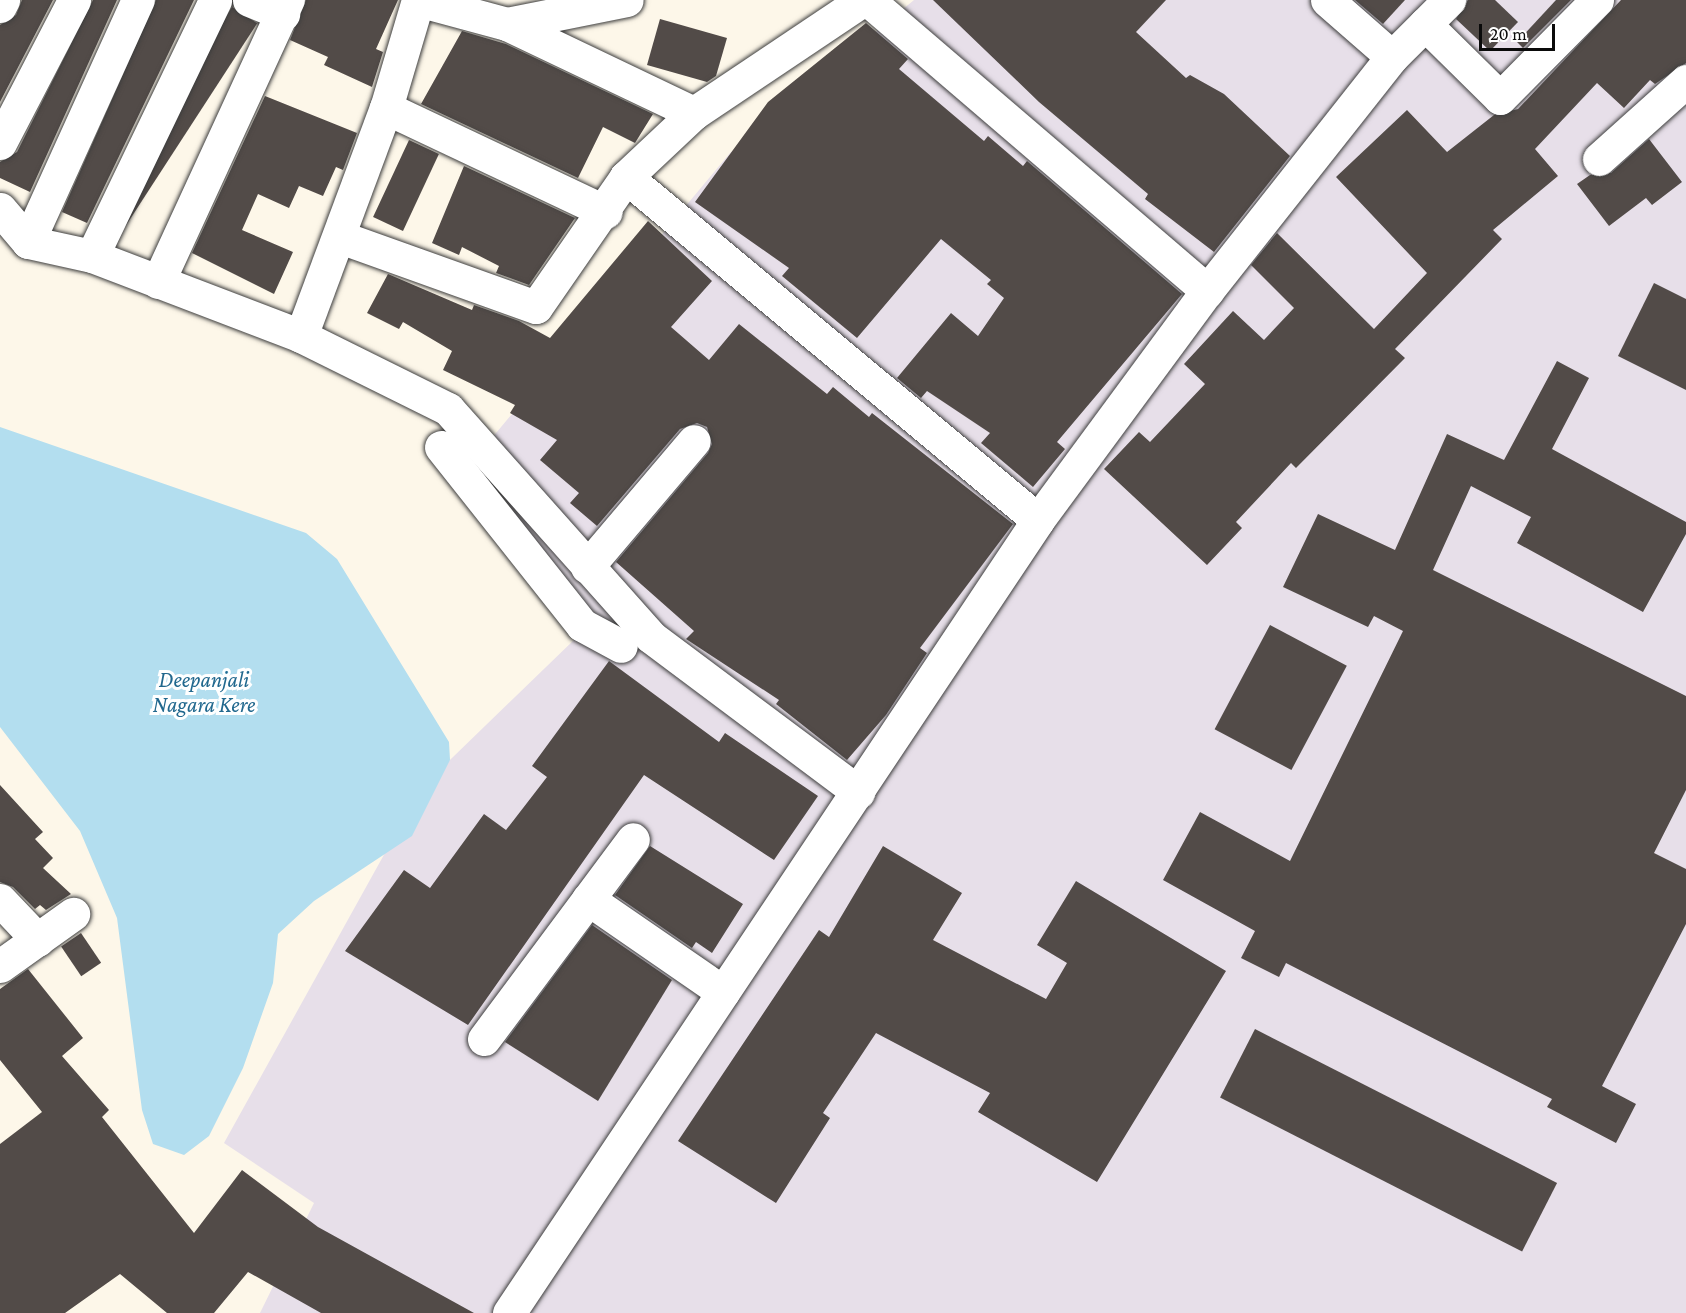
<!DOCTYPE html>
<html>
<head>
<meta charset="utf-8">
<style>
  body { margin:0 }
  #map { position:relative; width:1686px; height:1313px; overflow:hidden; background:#fdf7e9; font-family:"Crimson Pro",serif }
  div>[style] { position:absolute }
  .industrial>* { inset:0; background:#e7dfe9 }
  .water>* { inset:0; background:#b3deef }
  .building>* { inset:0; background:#524b48; transform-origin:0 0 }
  .roads { filter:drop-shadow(0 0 2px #3d3d3d) drop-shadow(0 0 2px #3d3d3d) }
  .minor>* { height:33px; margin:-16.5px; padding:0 16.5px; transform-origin:16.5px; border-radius:16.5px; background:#fff }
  span { translate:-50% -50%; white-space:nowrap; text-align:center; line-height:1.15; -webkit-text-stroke:6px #fff; paint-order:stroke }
  .water-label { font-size:22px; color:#21688e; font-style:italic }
  .scale { position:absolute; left:1479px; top:24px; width:76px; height:27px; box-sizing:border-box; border:3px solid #0a0a0a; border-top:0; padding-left:8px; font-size:18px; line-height:21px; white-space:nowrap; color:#0a0a0a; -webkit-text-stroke:4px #fff; paint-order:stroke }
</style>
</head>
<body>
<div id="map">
  <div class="industrial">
    <i style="clip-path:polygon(914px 0,1686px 0,1686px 1313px,260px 1313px,314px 1203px,224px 1143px,421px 788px,576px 638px,466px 469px,730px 153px)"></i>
  </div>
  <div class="water">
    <i style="clip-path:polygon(0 427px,306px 533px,337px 559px,449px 742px,450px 760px,412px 836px,314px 901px,278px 934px,273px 983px,243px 1068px,209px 1136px,184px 1155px,153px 1144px,142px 1110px,117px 918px,80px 831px,0 727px)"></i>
  </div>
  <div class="building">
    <i style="clip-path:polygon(22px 0,53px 0,0 102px,0 25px,16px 15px)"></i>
    <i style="clip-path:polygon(93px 0,117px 0,30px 192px,0 178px,0 162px,17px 152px)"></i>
    <i style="clip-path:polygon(156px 0,194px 0,87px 223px,62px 212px)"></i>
    <i style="clip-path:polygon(306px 0,398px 0,376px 49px,383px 52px,372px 87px,324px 65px,328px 57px,290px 40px)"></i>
    <i style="clip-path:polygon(933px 0,1166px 0,1136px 32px,1186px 78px,1190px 75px,1224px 94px,1290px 156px,1214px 252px,1145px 199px,1148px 194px,1039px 102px)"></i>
    <i style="clip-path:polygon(1355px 0,1405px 0,1383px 24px)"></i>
    <i style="clip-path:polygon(1468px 0,1495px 0,1518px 22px,1490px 51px,1456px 19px)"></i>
    <i style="clip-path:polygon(1556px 0,1571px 0,1523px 48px,1517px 42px)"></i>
    <i style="clip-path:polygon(1621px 0,1686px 0,1686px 63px,1655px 84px,1650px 80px,1624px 108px,1597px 83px,1535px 149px,1558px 176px,1493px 230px,1502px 239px,1395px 349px,1405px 358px,1296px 468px,1291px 463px,1236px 522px,1242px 528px,1207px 565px,1104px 469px,1139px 432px,1150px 442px,1205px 384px,1184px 364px,1233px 311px,1264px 340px,1294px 308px,1251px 265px,1277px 233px,1374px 329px,1427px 273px,1336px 177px,1407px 110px,1447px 152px,1494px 115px,1518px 109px)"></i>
    <i style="left:232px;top:7px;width:30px;height:258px;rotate:33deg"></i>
    <i style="clip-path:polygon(660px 19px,727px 38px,716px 76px,707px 82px,647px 65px)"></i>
    <i style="clip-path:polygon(866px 23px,908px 59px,899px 69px,984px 141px,988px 136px,1023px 166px,1027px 161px,1182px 294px,1057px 442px,1065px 449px,1033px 487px,981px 443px,990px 433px,927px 391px,921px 398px,897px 378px,951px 313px,978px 336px,1004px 298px,987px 284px,991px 280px,941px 239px,857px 338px,782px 276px,789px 268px,695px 202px,768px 102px)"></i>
    <i style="clip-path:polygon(462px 31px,506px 44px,653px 114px,635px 143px,603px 127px,578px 178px,421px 104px)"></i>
    <i style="clip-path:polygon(265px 96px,357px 133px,343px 170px,336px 167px,323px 196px,299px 186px,289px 208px,258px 194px,242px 230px,293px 252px,274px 294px,192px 253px)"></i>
    <i style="clip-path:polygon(1649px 139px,1682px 182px,1652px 205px,1646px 198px,1609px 226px,1577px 184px,1590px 175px,1611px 173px)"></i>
    <i style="left:409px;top:140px;width:33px;height:85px;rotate:25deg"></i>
    <i style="clip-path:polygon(464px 166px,575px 218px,529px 285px,496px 273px,499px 266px,462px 247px,459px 255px,432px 243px)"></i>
    <i style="clip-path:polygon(648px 221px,712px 281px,671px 327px,709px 360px,739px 324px,827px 394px,833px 387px,869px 417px,872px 413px,1013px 524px,920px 648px,927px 653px,886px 715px,847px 760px,776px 704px,779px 700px,686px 639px,694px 631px,616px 562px,708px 453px,712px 444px,707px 427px,697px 423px,680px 429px,597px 526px,570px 503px,579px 493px,540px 460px,557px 440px,510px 413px,515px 405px,443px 370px,452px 351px,403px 322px,399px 329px,367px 313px,388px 274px,472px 310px,474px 305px,519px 321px,550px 338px)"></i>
    <i style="clip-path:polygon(1654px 283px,1686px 299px,1686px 390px,1618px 356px)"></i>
    <i style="clip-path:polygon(1557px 361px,1589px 378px,1552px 449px,1686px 522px,1686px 534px,1643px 612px,1517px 543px,1531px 517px,1471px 486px,1433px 570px,1686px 696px,1686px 790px,1654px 853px,1686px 869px,1686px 924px,1602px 1086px,1636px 1104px,1616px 1143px,1547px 1107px,1552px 1099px,1286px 963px,1279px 977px,1241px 958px,1255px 931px,1163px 880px,1200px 812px,1290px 861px,1403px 631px,1374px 616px,1368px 627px,1283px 587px,1318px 514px,1395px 550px,1447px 434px,1504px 460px)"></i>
    <i style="left:1270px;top:625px;width:87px;height:118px;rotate:28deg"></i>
    <i style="clip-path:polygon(609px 661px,719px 742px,725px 733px,818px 796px,774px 860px,644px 775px,468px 1025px,345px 951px,404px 870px,430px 888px,484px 814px,506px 830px,547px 777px,532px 766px)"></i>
    <i style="clip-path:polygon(0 785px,43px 832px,35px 839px,53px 858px,43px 868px,71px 894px,46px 910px,40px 905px,35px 909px,13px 887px,0 882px)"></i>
    <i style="clip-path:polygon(650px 846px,743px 904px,712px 953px,696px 942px,692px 948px,615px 895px)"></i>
    <i style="clip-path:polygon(883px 846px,962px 893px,933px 940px,1046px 999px,1067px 963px,1037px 945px,1076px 881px,1226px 971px,1097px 1182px,978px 1112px,990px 1093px,876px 1033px,823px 1113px,830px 1118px,776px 1203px,678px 1141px,819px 930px,829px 937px)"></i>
    <i style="clip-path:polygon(592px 925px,672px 980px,598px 1101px,505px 1042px)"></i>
    <i style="left:81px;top:933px;width:36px;height:24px;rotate:56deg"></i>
    <i style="clip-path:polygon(28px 969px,83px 1038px,62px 1056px,109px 1110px,102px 1117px,194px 1233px,242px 1170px,318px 1227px,474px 1313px,321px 1313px,248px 1272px,214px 1313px,167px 1313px,120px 1274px,65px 1313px,0 1313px,0 1144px,42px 1112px,0 1060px,0 989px)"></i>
    <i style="left:1255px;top:1029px;width:339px;height:77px;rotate:27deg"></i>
  </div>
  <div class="roads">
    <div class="minor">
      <i style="left:249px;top:0;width:37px;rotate:22deg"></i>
      <i style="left:418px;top:0;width:92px;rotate:15.1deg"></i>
      <i style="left:507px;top:24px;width:207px;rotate:25.5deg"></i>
      <i style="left:868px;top:0;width:447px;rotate:40.6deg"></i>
      <i style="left:1327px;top:0;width:86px;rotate:41.2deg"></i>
      <i style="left:0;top:6px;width:7px;rotate:-63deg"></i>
      <i style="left:507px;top:24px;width:122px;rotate:-11.3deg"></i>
      <i style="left:1425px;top:24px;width:105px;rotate:44.6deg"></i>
      <i style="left:1500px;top:98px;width:138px;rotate:-45.3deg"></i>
      <i style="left:386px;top:108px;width:243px;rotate:25.3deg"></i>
      <i style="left:0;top:143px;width:161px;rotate:-62.6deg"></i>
      <i style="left:1599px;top:159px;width:117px;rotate:-41.9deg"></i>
      <i style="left:626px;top:177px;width:536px;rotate:39.78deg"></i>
      <i style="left:0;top:209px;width:43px;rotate:49.7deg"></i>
      <i style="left:28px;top:242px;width:66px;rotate:12.3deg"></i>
      <i style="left:92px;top:256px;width:224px;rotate:20.9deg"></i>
      <i style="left:301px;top:336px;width:164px;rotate:26.4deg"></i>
      <i style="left:448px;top:409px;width:305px;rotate:48.3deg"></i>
      <i style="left:651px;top:637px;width:259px;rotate:36.8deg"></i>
      <i style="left:340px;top:237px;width:208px;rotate:19.7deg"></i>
      <i style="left:536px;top:307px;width:158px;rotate:-55.3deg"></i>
      <i style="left:626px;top:177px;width:93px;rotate:-43.3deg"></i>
      <i style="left:694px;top:113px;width:203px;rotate:-33.8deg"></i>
      <i style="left:28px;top:242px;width:266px;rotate:-65.6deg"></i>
      <i style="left:92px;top:256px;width:284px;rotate:-64.3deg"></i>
      <i style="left:158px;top:282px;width:311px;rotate:-65.3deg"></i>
      <i style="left:301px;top:336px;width:243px;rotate:-69.6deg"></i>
      <i style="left:386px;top:108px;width:113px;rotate:-73.5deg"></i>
      <i style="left:441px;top:447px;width:227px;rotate:51.6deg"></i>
      <i style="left:582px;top:625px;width:44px;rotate:28.3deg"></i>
      <i style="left:587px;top:567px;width:165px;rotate:-49.7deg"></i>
      <i style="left:588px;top:899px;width:164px;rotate:34.6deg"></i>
      <i style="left:0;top:900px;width:55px;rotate:46.5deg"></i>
      <i style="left:0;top:966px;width:90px;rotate:-35.5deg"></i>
      <i style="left:484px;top:1039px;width:249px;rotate:-53.3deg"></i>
      <i style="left:509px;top:1313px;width:953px;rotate:-56.29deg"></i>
      <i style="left:1038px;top:520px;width:285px;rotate:-53.6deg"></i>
      <i style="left:1207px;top:291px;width:298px;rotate:-51.7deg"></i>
      <i style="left:1392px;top:57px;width:81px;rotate:-45deg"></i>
    </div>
  </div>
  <div class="water-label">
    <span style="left:204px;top:692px">Deepanjali<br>Nagara Kere</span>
  </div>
  <div class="scale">20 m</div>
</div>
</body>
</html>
